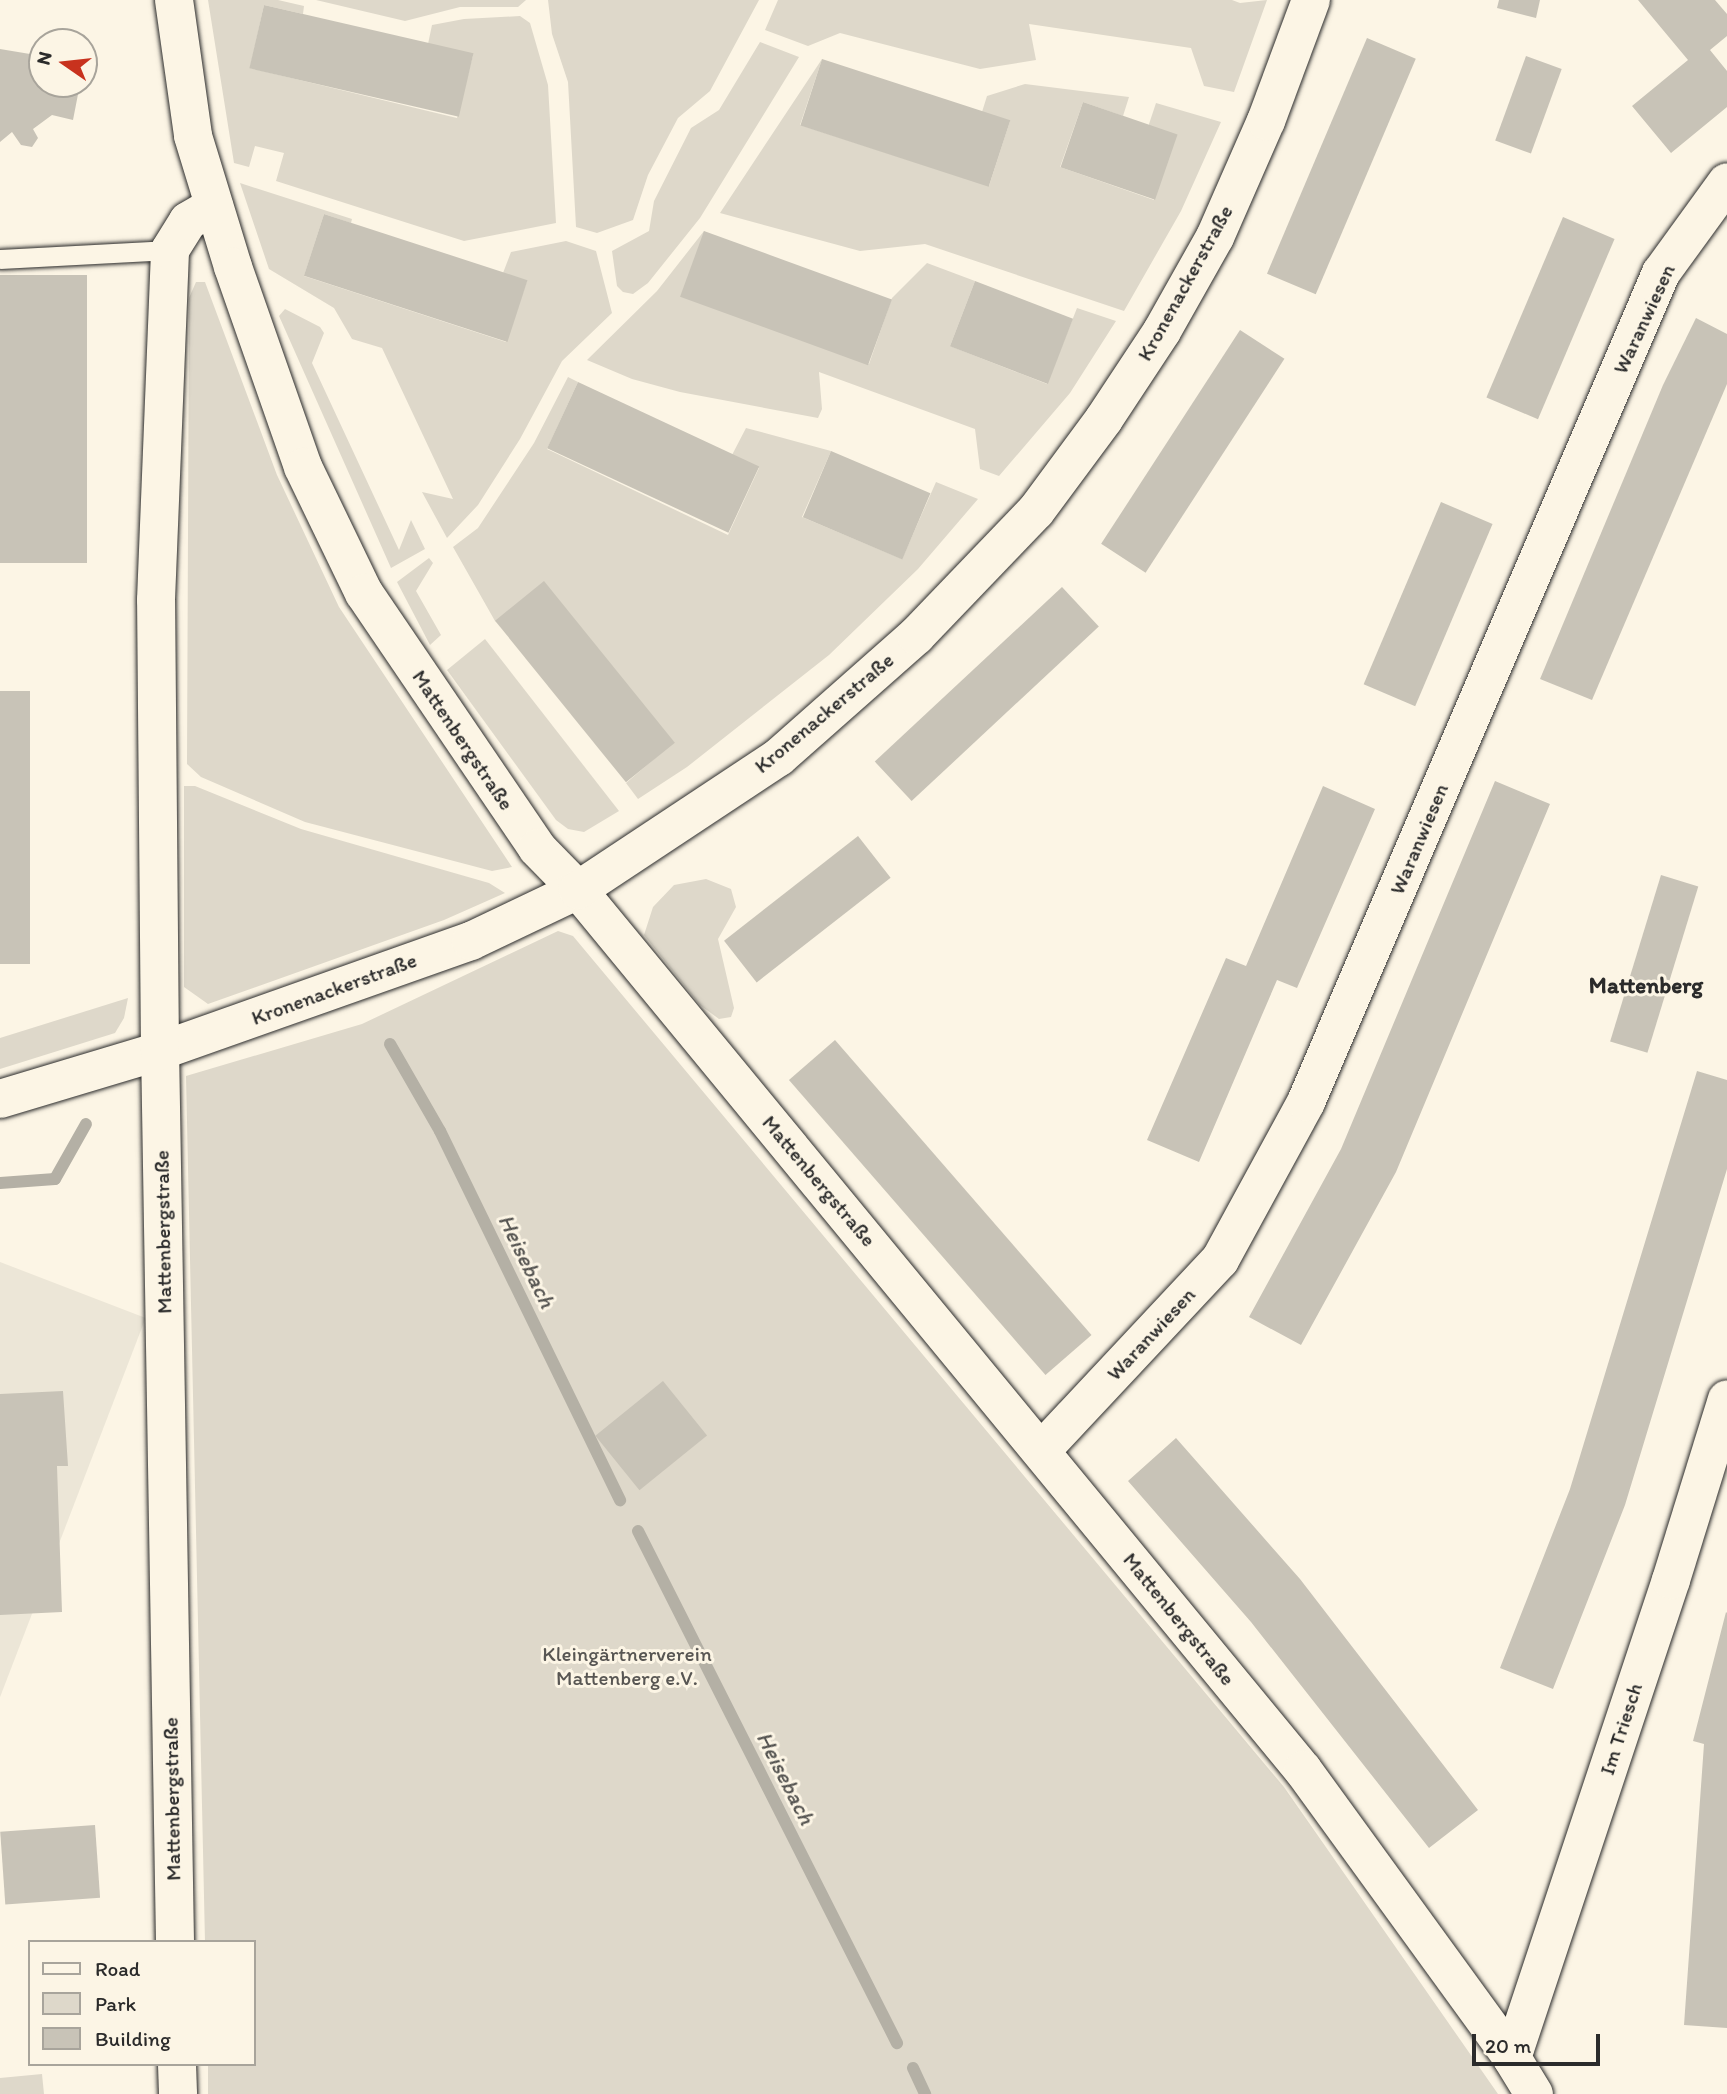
<!DOCTYPE html>
<html>
<head>
<meta charset="utf-8">
<style>
  body { margin:0 }
  #map { position:relative; width:1727px; height:2094px; overflow:hidden; background:#fcf5e5; font-family:Itim,sans-serif }
  div>[style] { position:absolute }
  .built>* { inset:0; background:#ece6d7; transform-origin:0 0 }
  .green>* { inset:0; background:#ded8ca }
  .stream>* { height:12px; margin:-6px; padding:0 6px; transform-origin:6px; border-radius:6px; background:#b4b0a5 }
  .building>* { inset:0; background:#c8c3b7; transform-origin:0 0 }
  .roads { filter:drop-shadow(0 0 2px #2b2b2b) drop-shadow(0 0 2px #2b2b2b) }
  .lane>* { height:19px; margin:-9.5px; padding:0 9.5px; transform-origin:9.5px; border-radius:9.5px; background:#fcf5e5 }
  .street>* { height:38px; margin:-19px; padding:0 19px; transform-origin:19px; border-radius:19px; background:#fcf5e5 }
  span { translate:-50% -50%; white-space:nowrap; text-align:center; line-height:1.15; -webkit-text-stroke:6px #fcf5e5; paint-order:stroke }
  .street-label { font-size:21px; color:#2b2b2b }
  .park-label { font-size:21px; color:#585653 }
  .neighbourhood-label { font-size:23px; color:#2b2b2b; font-weight:700 }
  .water-label { font-size:23px; color:#545350; font-style:italic }
  .legend { position:absolute; left:28px; top:1940px; width:228px; height:126px; box-sizing:border-box; background:#fcf5e5; border:2px solid #a8a49b; margin:0; padding:9px 12px; list-style:none; font-size:21px; color:#2b2b2b }
  .legend li { display:flex; align-items:center; gap:14px; height:35px }
  .legend b { width:35px; border:2px solid #a8a49b }
  .north { position:absolute; left:28px; top:28px; width:70px; height:70px; box-sizing:border-box; background:#fcf5e5; border:2px solid #a8a49b; border-radius:50%; rotate:284deg; font-size:19px; font-weight:700; line-height:28px; text-align:center; color:#2b2b2b }
  .north::after { content:''; display:block; margin:auto; width:24px; height:32px; background:#c8321e; clip-path:polygon(50% 0,100% 100%,50% 72%,0 100%) }
  .scale { position:absolute; left:1472px; top:2034px; width:128px; height:32px; box-sizing:border-box; border:4px solid #2b2b2b; border-top:0; padding-left:9px; font-size:21px; line-height:24px; white-space:nowrap; color:#2b2b2b; -webkit-text-stroke:5px #fcf5e5; paint-order:stroke }
</style>
</head>
<body>
<div id="map">
  <div class="built">
    <i style="left:0;top:1262px;width:156px;height:510px;rotate:21deg"></i>
  </div>
  <div class="green">
    <i style="clip-path:polygon(208px 0,278px 0,304px 6px,303px 14px,264px 5px,250px 68px,457px 118px,473px 55px,428px 44px,432px 25px,464px 19px,520px 16px,530px 23px,548px 85px,556px 223px,464px 241px,276px 181px,284px 153px,255px 146px,249px 167px,234px 163px)"></i>
    <i style="clip-path:polygon(316px 0,526px 0,518px 7px,460px 7px,405px 21px)"></i>
    <i style="clip-path:polygon(548px 0,759px 0,710px 91px,678px 118px,648px 175px,633px 220px,597px 233px,576px 227px,568px 82px,552px 34px)"></i>
    <i style="clip-path:polygon(778px 0,1232px 0,1240px 3px,1267px 0,1234px 92px,1204px 86px,1191px 48px,1029px 24px,1036px 60px,980px 69px,840px 33px,808px 46px,765px 30px)"></i>
    <i style="clip-path:polygon(760px 42px,799px 57px,700px 218px,648px 283px,633px 294px,623px 292px,617px 286px,612px 251px,649px 231px,654px 201px,691px 128px,719px 110px)"></i>
    <i style="clip-path:polygon(822px 59px,800px 125px,989px 186px,1010px 121px,982px 112px,987px 96px,1025px 84px,1129px 97px,1123px 116px,1083px 102px,1060px 167px,1154px 200px,1149px 124px,1156px 103px,1221px 122px,1181px 211px,1124px 311px,925px 244px,860px 251px,720px 213px)"></i>
    <i style="clip-path:polygon(240px 183px,352px 219px,351px 223px,324px 214px,304px 276px,506px 342px,527px 281px,503px 273px,511px 252px,566px 241px,596px 251px,612px 313px,562px 361px,520px 439px,478px 505px,447px 538px,422px 492px,453px 499px,382px 348px,352px 339px,334px 308px,269px 269px)"></i>
    <i style="clip-path:polygon(704px 231px,767px 327px,869px 364px,892px 298px,927px 263px,975px 281px,950px 346px,1047px 384px,1077px 308px,1116px 321px,1070px 393px,999px 476px,980px 469px,975px 429px,819px 372px,822px 409px,818px 418px,680px 392px,632px 379px,587px 360px,657px 291px)"></i>
    <i style="clip-path:polygon(196px 282px,205px 282px,277px 475px,339px 607px,512px 867px,492px 871px,305px 822px,201px 777px,187px 764px,189px 298px)"></i>
    <i style="clip-path:polygon(285px 309px,320px 327px,324px 333px,312px 363px,399px 550px,411px 520px,425px 549px,391px 568px,279px 316px)"></i>
    <i style="clip-path:polygon(568px 377px,578px 382px,547px 449px,728px 535px,759px 468px,732px 455px,746px 428px,831px 451px,802px 517px,902px 559px,936px 482px,978px 499px,918px 569px,829px 655px,687px 767px,638px 799px,626px 783px,674px 742px,495px 621px,453px 547px,478px 528px,534px 443px)"></i>
    <i style="clip-path:polygon(429px 558px,433px 563px,416px 591px,441px 635px,430px 645px,397px 582px)"></i>
    <i style="clip-path:polygon(485px 639px,619px 811px,584px 832px,568px 829px,556px 820px,447px 670px)"></i>
    <i style="clip-path:polygon(184px 786px,195px 786px,301px 829px,489px 883px,505px 893px,444px 920px,208px 1004px,184px 987px)"></i>
    <i style="clip-path:polygon(706px 879px,731px 889px,736px 907px,718px 939px,734px 1008px,731px 1017px,719px 1019px,700px 1005px,644px 935px,653px 907px,674px 885px)"></i>
    <i style="clip-path:polygon(558px 931px,573px 936px,1284px 1787px,1498px 2094px,208px 2094px,208px 2064px,254px 2064px,254px 1942px,205px 1942px,186px 1076px,362px 1024px)"></i>
    <i style="clip-path:polygon(128px 998px,124px 1018px,115px 1033px,0 1069px,0 1038px)"></i>
    <i style="clip-path:polygon(42px 2074px,44px 2094px,0 2094px,0 2078px)"></i>
  </div>
  <div class="stream">
    <i style="left:390px;top:1044px;width:100px;rotate:60.1deg"></i>
    <i style="left:440px;top:1131px;width:411px;rotate:64deg"></i>
    <i style="left:0;top:1183px;width:55px;rotate:-4.2deg"></i>
    <i style="left:55px;top:1179px;width:63px;rotate:-60.6deg"></i>
    <i style="left:638px;top:1531px;width:574px;rotate:63.17deg"></i>
    <i style="left:913px;top:2068px;width:29px;rotate:65deg"></i>
  </div>
  <div class="building">
    <i style="clip-path:polygon(1499px 0,1540px 0,1536px 18px,1497px 8px)"></i>
    <i style="clip-path:polygon(1638px 0,1715px 0,1727px 14px,1727px 36px,1710px 50px,1727px 71px,1727px 107px,1671px 153px,1632px 106px,1688px 60px)"></i>
    <i style="left:264px;top:5px;width:215px;height:65px;rotate:13deg"></i>
    <i style="left:1367px;top:38px;width:53px;height:256px;rotate:23deg"></i>
    <i style="clip-path:polygon(0 49px,42px 56px,42px 84px,80px 84px,73px 120px,52px 115px,33px 129px,38px 138px,32px 147px,21px 145px,12px 132px,0 142px)"></i>
    <i style="left:1526px;top:56px;width:38px;height:90px;rotate:20deg"></i>
    <i style="left:822px;top:59px;width:198px;height:70px;rotate:18deg"></i>
    <i style="left:1083px;top:102px;width:100px;height:69px;rotate:19deg"></i>
    <i style="left:324px;top:214px;width:214px;height:65px;rotate:18deg"></i>
    <i style="left:1563px;top:217px;width:56px;height:196px;rotate:23deg"></i>
    <i style="left:704px;top:231px;width:200px;height:70px;rotate:20deg"></i>
    <i style="left:0;top:275px;width:87px;height:288px"></i>
    <i style="left:975px;top:281px;width:105px;height:70px;rotate:21deg"></i>
    <i style="clip-path:polygon(1696px 318px,1727px 334px,1727px 384px,1592px 700px,1540px 679px,1663px 385px)"></i>
    <i style="left:1240px;top:330px;width:53px;height:255px;rotate:33deg"></i>
    <i style="left:578px;top:382px;width:200px;height:73px;rotate:25deg"></i>
    <i style="left:831px;top:451px;width:108px;height:72px;rotate:23deg"></i>
    <i style="left:1441px;top:502px;width:56px;height:198px;rotate:23deg"></i>
    <i style="left:544px;top:581px;width:208px;height:63px;rotate:51deg"></i>
    <i style="left:1062px;top:587px;width:54px;height:256px;rotate:47deg"></i>
    <i style="left:30px;top:691px;width:273px;height:30px;rotate:90deg"></i>
    <i style="clip-path:polygon(1495px 781px,1550px 804px,1396px 1172px,1301px 1345px,1249px 1317px,1341px 1149px)"></i>
    <i style="clip-path:polygon(1323px 786px,1375px 809px,1297px 988px,1277px 980px,1199px 1162px,1147px 1140px,1226px 958px,1246px 966px)"></i>
    <i style="left:858px;top:836px;width:53px;height:170px;rotate:52deg"></i>
    <i style="left:1661px;top:875px;width:39px;height:174px;rotate:17deg"></i>
    <i style="left:835px;top:1040px;width:391px;height:61px;rotate:49deg"></i>
    <i style="clip-path:polygon(1697px 1071px,1727px 1080px,1727px 1169px,1625px 1505px,1553px 1689px,1500px 1668px,1570px 1489px)"></i>
    <i style="left:663px;top:1381px;width:70px;height:87px;rotate:51deg"></i>
    <i style="clip-path:polygon(63px 1391px,68px 1466px,57px 1466px,62px 1612px,0 1615px,0 1394px)"></i>
    <i style="clip-path:polygon(1176px 1438px,1300px 1579px,1478px 1810px,1429px 1848px,1251px 1622px,1128px 1481px)"></i>
    <i style="clip-path:polygon(1726px 1612px,1727px 1613px,1727px 2028px,1684px 2025px,1704px 1744px,1693px 1741px)"></i>
    <i style="left:95px;top:1825px;width:73px;height:95px;rotate:86deg"></i>
  </div>
  <div class="roads">
    <div class="lane">
      <i style="left:0;top:259px;width:170px;rotate:-3deg"></i>
    </div>
    <div class="street">
      <i style="left:174px;top:0;width:137px;rotate:82deg"></i>
      <i style="left:193px;top:136px;width:137px;rotate:73deg"></i>
      <i style="left:233px;top:267px;width:212px;rotate:70.7deg"></i>
      <i style="left:303px;top:467px;width:140px;rotate:64.2deg"></i>
      <i style="left:364px;top:593px;width:308px;rotate:55.8deg"></i>
      <i style="left:537px;top:848px;width:59px;rotate:45.7deg"></i>
      <i style="left:578px;top:890px;width:1140px;rotate:50.52deg"></i>
      <i style="left:1303px;top:1770px;width:356px;rotate:54deg"></i>
      <i style="left:1512px;top:2058px;width:42px;rotate:58.6deg"></i>
      <i style="left:0;top:1099px;width:167px;rotate:-16.7deg"></i>
      <i style="left:160px;top:1051px;width:330px;rotate:-19.5deg"></i>
      <i style="left:471px;top:941px;width:119px;rotate:-25.5deg"></i>
      <i style="left:578px;top:890px;width:241px;rotate:-33.5deg"></i>
      <i style="left:779px;top:757px;width:183px;rotate:-41.5deg"></i>
      <i style="left:916px;top:636px;width:173px;rotate:-46.2deg"></i>
      <i style="left:1036px;top:511px;width:114px;rotate:-53.5deg"></i>
      <i style="left:1104px;top:419px;width:105px;rotate:-56.6deg"></i>
      <i style="left:1162px;top:331px;width:108px;rotate:-60.6deg"></i>
      <i style="left:1215px;top:237px;width:127px;rotate:-66.3deg"></i>
      <i style="left:1266px;top:121px;width:129px;rotate:-69.6deg"></i>
      <i style="left:1041px;top:1451px;width:262px;rotate:-46.9deg"></i>
      <i style="left:1220px;top:1260px;width:180px;rotate:-61.4deg"></i>
      <i style="left:1306px;top:1102px;width:902px;rotate:-66.82deg"></i>
      <i style="left:1661px;top:273px;width:112px;rotate:-54deg"></i>
      <i style="left:175px;top:1942px;width:891px;rotate:-90.96deg"></i>
      <i style="left:160px;top:1051px;width:451px;rotate:-90.5deg"></i>
      <i style="left:156px;top:600px;width:350px;rotate:-87.7deg"></i>
      <i style="left:170px;top:250px;width:34px;rotate:-58deg"></i>
      <i style="left:188px;top:221px;width:30px;rotate:-30deg"></i>
      <i style="left:1512px;top:2058px;width:504px;rotate:-71.6deg"></i>
      <i style="left:1671px;top:1580px;width:189px;rotate:-72.8deg"></i>
      <i style="left:177px;top:2064px;width:30px;rotate:88deg"></i>
    </div>
  </div>
  <div class="street-label">
    <span style="left:1185px;top:283px;rotate:-61deg">Kronenackerstraße</span>
    <span style="left:1644px;top:319px;rotate:-65deg">Waranwiesen</span>
    <span style="left:824px;top:713px;rotate:-40deg">Kronenackerstraße</span>
    <span style="left:463px;top:740px;rotate:56deg">Mattenbergstraße</span>
    <span style="left:1419px;top:839px;rotate:-67deg">Waranwiesen</span>
    <span style="left:334px;top:989px;rotate:-20deg">Kronenackerstraße</span>
    <span style="left:819px;top:1181px;rotate:50deg">Mattenbergstraße</span>
    <span style="left:163px;top:1232px;rotate:-91deg">Mattenbergstraße</span>
    <span style="left:1151px;top:1334px;rotate:-47deg">Waranwiesen</span>
    <span style="left:1179px;top:1619px;rotate:51deg">Mattenbergstraße</span>
    <span style="left:1621px;top:1729px;rotate:-72deg">Im Triesch</span>
    <span style="left:172px;top:1799px;rotate:-91deg">Mattenbergstraße</span>
  </div>
  <div class="park-label">
    <span style="left:627px;top:1666px">Kleingärtnerverein<br>Mattenberg e.V.</span>
  </div>
  <div class="neighbourhood-label">
    <span style="left:1646px;top:985px">Mattenberg</span>
  </div>
  <div class="water-label">
    <span style="left:527px;top:1261px;rotate:64deg">Heisebach</span>
    <span style="left:786px;top:1778px;rotate:63deg">Heisebach</span>
  </div>
  <ul class="legend">
  <li><b style="height:9px;background:#fcf5e5"></b>Road</li>
  <li><b style="height:19px;background:#ded8ca"></b>Park</li>
  <li><b style="height:19px;background:#c8c3b7"></b>Building</li>
  </ul>
  <div class="north">N</div>
  <div class="scale">20 m</div>
</div>
</body>
</html>
